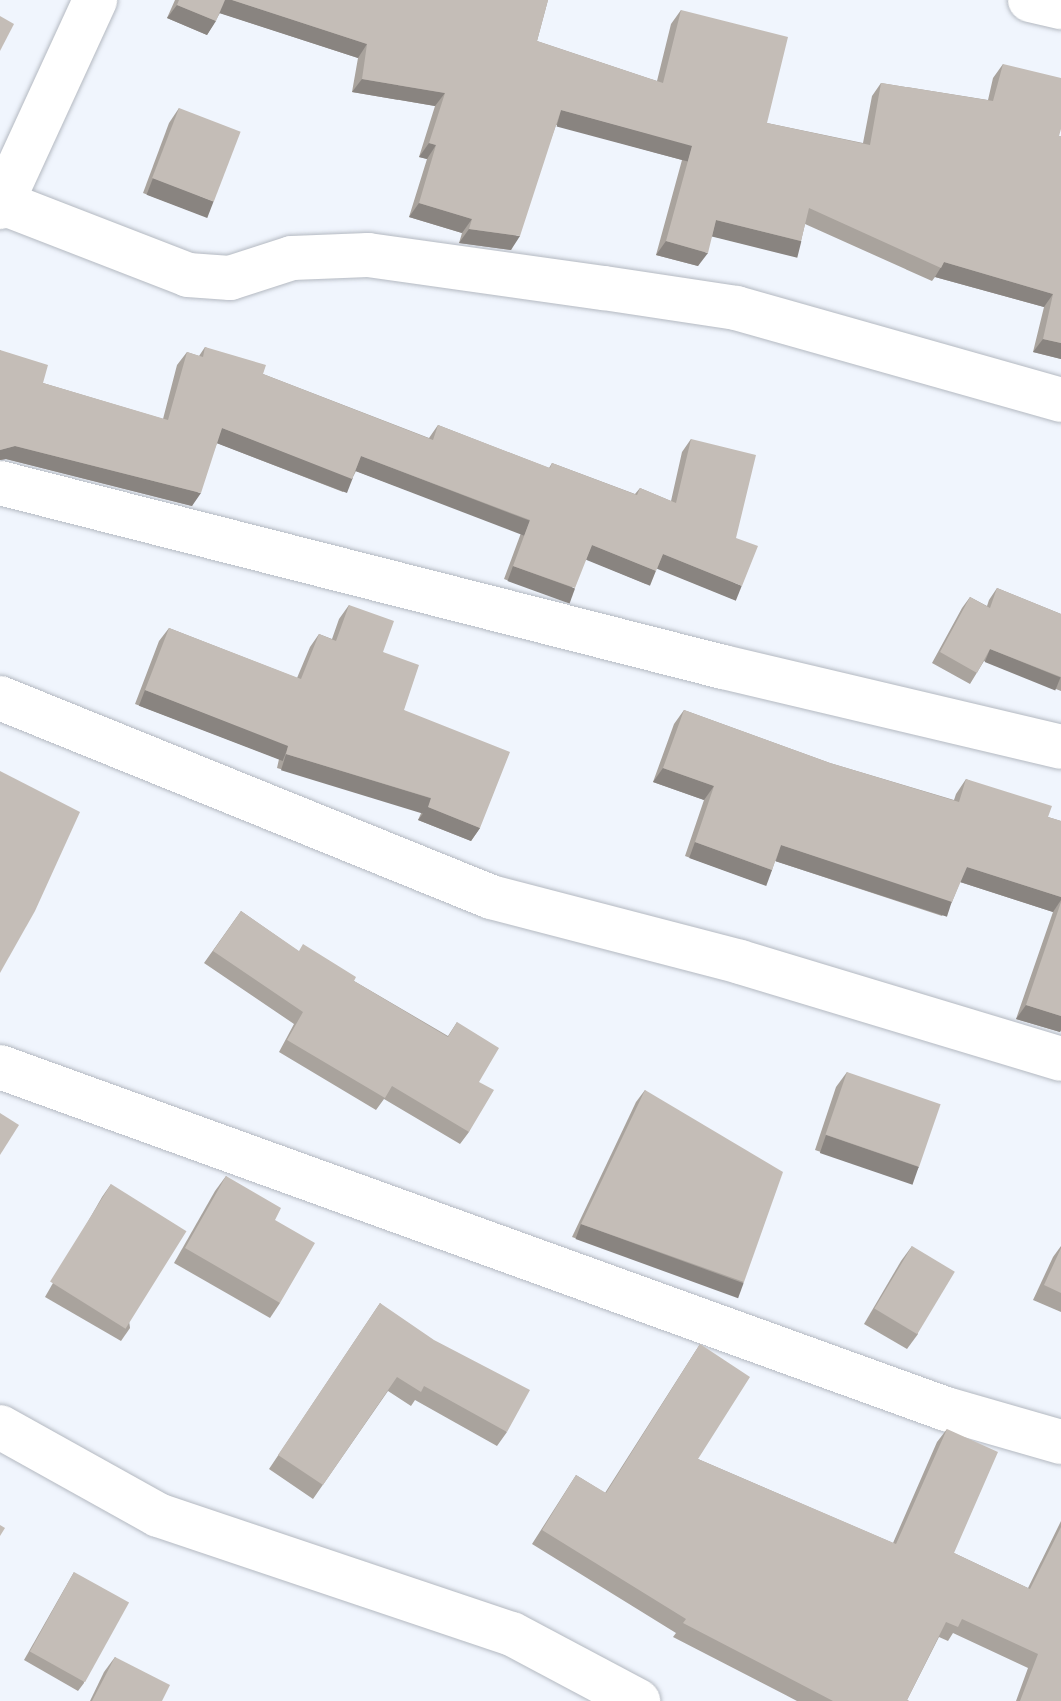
<!DOCTYPE html>
<html>
<head>
<meta charset="utf-8">
<style>
  body { margin:0 }
  #map { position:relative; width:1061px; height:1701px; overflow:hidden; background:#f0f5fd; font-family:"Fira Sans",sans-serif }
  div>[style] { position:absolute }
  .roads { filter:drop-shadow(0 0 2px #b4b9c1) drop-shadow(0 0 2px #b4b9c1) }
  .minor>* { height:44px; margin:-22px; padding:0 22px; transform-origin:22px; border-radius:22px; background:#fff }
  .wall>* { inset:0; background:#a9a39d }
  .shaded-wall>* { inset:0; background:#898480; transform-origin:0 0 }
  .building>* { inset:0; background:#c4bdb7; transform-origin:0 0 }
  span { translate:-50% -50%; white-space:nowrap; text-align:center; line-height:1.15; -webkit-text-stroke:8px #f0f5fd; paint-order:stroke }
</style>
</head>
<body>
<div id="map">
  <div class="roads">
    <div class="minor">
      <i style="left:1030px;top:0;width:32px;rotate:13deg"></i>
      <i style="left:0;top:202px;width:202px;rotate:21.2deg"></i>
      <i style="left:188px;top:275px;width:42px;rotate:4.1deg"></i>
      <i style="left:230px;top:278px;width:65px;rotate:-17.9deg"></i>
      <i style="left:292px;top:258px;width:76px;rotate:-2.3deg"></i>
      <i style="left:368px;top:255px;width:238px;rotate:8deg"></i>
      <i style="left:604px;top:288px;width:134px;rotate:8.6deg"></i>
      <i style="left:736px;top:308px;width:338px;rotate:15.8deg"></i>
      <i style="left:0;top:207px;width:228px;rotate:-65.3deg"></i>
      <i style="left:0;top:483px;width:746px;rotate:14.28deg"></i>
      <i style="left:723px;top:667px;width:347px;rotate:13.3deg"></i>
      <i style="left:0;top:698px;width:530px;rotate:22.06deg"></i>
      <i style="left:491px;top:897px;width:257px;rotate:14.6deg"></i>
      <i style="left:740px;top:962px;width:335px;rotate:16.8deg"></i>
      <i style="left:0;top:1067px;width:1006px;rotate:19.88deg"></i>
      <i style="left:946px;top:1409px;width:120px;rotate:16deg"></i>
      <i style="left:0;top:1427px;width:181px;rotate:29.1deg"></i>
      <i style="left:158px;top:1515px;width:373px;rotate:18.6deg"></i>
      <i style="left:512px;top:1634px;width:143px;rotate:28deg"></i>
    </div>
  </div>
  <div class="wall">
    <i style="clip-path:polygon(175px 0,548px 0,537px 41px,657px 81px,671px 24px,681px 10px,767px 123px,863px 143px,872px 96px,881px 83px,988px 100px,993px 78px,1003px 64px,1059px 136px,1061px 359px,1033px 352px,1044px 307px,935px 277px,932px 281px,805px 224px,801px 241px,791px 255px,712px 236px,698px 266px,656px 255px,682px 160px,556px 125px,511px 250px,459px 243px,462px 233px,409px 217px,427px 159px,419px 157px,435px 106px,352px 92px,358px 58px,220px 13px,207px 35px,167px 18px)"></i>
    <i style="clip-path:polygon(179px 108px,204px 216px,143px 193px,169px 123px)"></i>
    <i style="clip-path:polygon(205px 347px,263px 374px,429px 438px,438px 425px,549px 468px,552px 463px,635px 494px,640px 488px,671px 501px,682px 452px,691px 439px,736px 538px,733px 599px,657px 568px,646px 584px,586px 559px,566px 601px,504px 579px,521px 533px,356px 471px,352px 479px,343px 492px,217px 443px,192px 506px,6px 459px,0 460px,0 350px,43px 383px,163px 419px,177px 365px,187px 352px,199px 356px)"></i>
    <i style="clip-path:polygon(997px 588px,1061px 614px,1061px 691px,984px 661px,970px 684px,932px 663px,962px 608px,970px 597px,987px 606px,989px 600px)"></i>
    <i style="clip-path:polygon(349px 605px,383px 652px,404px 710px,480px 828px,471px 841px,418px 820px,422px 811px,277px 768px,279px 759px,135px 704px,159px 641px,169px 628px,297px 678px,310px 647px,319px 634px,332px 639px,339px 619px)"></i>
    <i style="clip-path:polygon(684px 710px,830px 763px,954px 800px,956px 794px,966px 779px,1048px 817px,1061px 821px,1061px 1030px,1060px 1032px,1016px 1019px,1053px 912px,960px 882px,952px 902px,942px 916px,775px 861px,772px 870px,762px 884px,685px 856px,704px 800px,653px 782px,674px 724px)"></i>
    <i style="clip-path:polygon(241px 911px,298px 951px,354px 981px,448px 1036px,457px 1022px,479px 1082px,469px 1132px,460px 1144px,384px 1099px,376px 1110px,279px 1052px,294px 1024px,204px 963px)"></i>
    <i style="clip-path:polygon(847px 1072px,919px 1167px,909px 1182px,815px 1150px,836px 1087px)"></i>
    <i style="clip-path:polygon(645px 1090px,744px 1282px,735px 1294px,572px 1237px,636px 1102px)"></i>
    <i style="clip-path:polygon(226px 1176px,275px 1220px,280px 1303px,270px 1318px,174px 1263px,215px 1191px)"></i>
    <i style="clip-path:polygon(111px 1184px,130px 1328px,121px 1341px,45px 1297px,102px 1197px)"></i>
    <i style="clip-path:polygon(912px 1246px,918px 1334px,907px 1349px,864px 1324px,901px 1261px)"></i>
    <i style="clip-path:polygon(1061px 1246px,1061px 1312px,1033px 1300px,1053px 1257px)"></i>
    <i style="clip-path:polygon(380px 1303px,507px 1432px,497px 1446px,415px 1400px,411px 1406px,388px 1391px,313px 1499px,269px 1469px)"></i>
    <i style="clip-path:polygon(700px 1344px,698px 1459px,893px 1543px,937px 1442px,947px 1429px,954px 1553px,1028px 1588px,1061px 1521px,1061px 1701px,1016px 1701px,1028px 1668px,953px 1633px,948px 1641px,939px 1637px,907px 1700px,909px 1701px,797px 1701px,673px 1637px,676px 1633px,532px 1544px,576px 1475px,605px 1493px)"></i>
    <i style="clip-path:polygon(74px 1572px,84px 1683px,78px 1691px,24px 1660px)"></i>
    <i style="clip-path:polygon(115px 1657px,162px 1701px,90px 1701px,104px 1672px)"></i>
  </div>
  <div class="shaded-wall">
    <i style="clip-path:polygon(224px 0,232px 0,367px 44px,358px 58px,216px 12px)"></i>
    <i style="clip-path:polygon(177px 5px,216px 21px,207px 35px,167px 18px)"></i>
    <i style="clip-path:polygon(362px 79px,445px 93px,435px 106px,352px 92px)"></i>
    <i style="left:561px;top:110px;width:136px;height:17px;rotate:15deg"></i>
    <i style="clip-path:polygon(429px 143px,436px 145px,427px 159px,419px 157px)"></i>
    <i style="left:153px;top:178px;width:65px;height:18px;rotate:21deg"></i>
    <i style="clip-path:polygon(419px 203px,472px 219px,462px 233px,409px 217px)"></i>
    <i style="left:716px;top:220px;width:88px;height:17px;rotate:14deg"></i>
    <i style="clip-path:polygon(469px 229px,520px 236px,511px 250px,459px 243px)"></i>
    <i style="clip-path:polygon(666px 241px,708px 253px,698px 266px,656px 255px)"></i>
    <i style="clip-path:polygon(944px 262px,1053px 294px,1044px 307px,935px 277px)"></i>
    <i style="clip-path:polygon(1043px 339px,1061px 343px,1061px 359px,1033px 352px)"></i>
    <i style="left:222px;top:428px;width:140px;height:16px;rotate:21deg"></i>
    <i style="clip-path:polygon(15px 446px,201px 493px,192px 506px,6px 459px,0 460px,0 450px)"></i>
    <i style="left:361px;top:456px;width:181px;height:16px;rotate:21deg"></i>
    <i style="left:592px;top:545px;width:69px;height:16px;rotate:22deg"></i>
    <i style="left:663px;top:554px;width:85px;height:16px;rotate:22deg"></i>
    <i style="left:513px;top:566px;width:66px;height:16px;rotate:20deg"></i>
    <i style="left:990px;top:649px;width:76px;height:14px;rotate:22deg"></i>
    <i style="left:145px;top:690px;width:154px;height:17px;rotate:21deg"></i>
    <i style="left:286px;top:754px;width:152px;height:17px;rotate:17deg"></i>
    <i style="clip-path:polygon(663px 768px,714px 786px,704px 800px,653px 782px)"></i>
    <i style="clip-path:polygon(428px 807px,480px 828px,471px 841px,418px 820px)"></i>
    <i style="left:695px;top:842px;width:82px;height:17px;rotate:20deg"></i>
    <i style="left:781px;top:845px;width:180px;height:17px;rotate:18deg"></i>
    <i style="clip-path:polygon(967px 867px,1061px 897px,1061px 900px,1053px 912px,957px 881px)"></i>
    <i style="clip-path:polygon(1026px 1005px,1061px 1016px,1061px 1030px,1060px 1032px,1016px 1019px)"></i>
    <i style="left:826px;top:1135px;width:98px;height:19px;rotate:19deg"></i>
    <i style="left:581px;top:1224px;width:173px;height:16px;rotate:20deg"></i>
  </div>
  <div class="building">
    <i style="clip-path:polygon(179px 0,225px 0,216px 21px,177px 5px)"></i>
    <i style="clip-path:polygon(232px 0,548px 0,537px 41px,663px 83px,681px 10px,788px 37px,767px 123px,870px 145px,881px 83px,993px 101px,1003px 64px,1061px 78px,1061px 129px,1059px 136px,1061px 136px,1061px 343px,1043px 339px,1053px 294px,944px 262px,941px 268px,809px 208px,801px 241px,716px 220px,708px 253px,666px 241px,692px 146px,561px 110px,520px 236px,469px 229px,472px 219px,419px 203px,436px 145px,429px 143px,445px 93px,362px 79px,367px 44px)"></i>
    <i style="clip-path:polygon(0 16px,14px 24px,0 51px)"></i>
    <i style="left:179px;top:108px;width:66px;height:75px;rotate:21deg"></i>
    <i style="clip-path:polygon(205px 347px,266px 365px,263px 374px,433px 440px,438px 425px,550px 468px,552px 463px,637px 495px,640px 488px,676px 503px,691px 439px,756px 455px,736px 538px,758px 546px,742px 586px,663px 554px,656px 571px,592px 545px,575px 588px,513px 566px,530px 520px,361px 456px,352px 479px,222px 428px,201px 493px,15px 446px,0 450px,0 350px,48px 365px,43px 383px,168px 420px,187px 352px,203px 357px)"></i>
    <i style="clip-path:polygon(997px 588px,1061px 614px,1061px 677px,990px 649px,977px 673px,940px 652px,970px 597px,990px 608px)"></i>
    <i style="clip-path:polygon(349px 605px,394px 621px,383px 652px,419px 665px,404px 710px,510px 752px,480px 828px,428px 807px,431px 798px,286px 754px,288px 746px,145px 690px,169px 628px,301px 679px,319px 634px,336px 641px)"></i>
    <i style="clip-path:polygon(684px 710px,830px 763px,959px 802px,966px 779px,1052px 806px,1048px 817px,1061px 821px,1061px 897px,967px 867px,952px 902px,781px 845px,772px 870px,695px 842px,714px 786px,663px 768px)"></i>
    <i style="clip-path:polygon(0 771px,80px 812px,35px 911px,0 973px)"></i>
    <i style="clip-path:polygon(1061px 902px,1061px 1016px,1026px 1005px)"></i>
    <i style="clip-path:polygon(241px 911px,299px 951px,303px 944px,356px 977px,354px 981px,448px 1037px,457px 1022px,499px 1048px,479px 1082px,494px 1090px,469px 1132px,392px 1086px,385px 1098px,287px 1040px,303px 1012px,213px 951px)"></i>
    <i style="left:847px;top:1072px;width:99px;height:66px;rotate:19deg"></i>
    <i style="clip-path:polygon(645px 1090px,783px 1172px,744px 1282px,581px 1224px)"></i>
    <i style="clip-path:polygon(0 1113px,19px 1125px,0 1155px)"></i>
    <i style="clip-path:polygon(226px 1176px,281px 1208px,275px 1220px,315px 1243px,280px 1303px,185px 1248px)"></i>
    <i style="left:111px;top:1184px;width:89px;height:115px;rotate:32deg"></i>
    <i style="left:912px;top:1246px;width:50px;height:73px;rotate:31deg"></i>
    <i style="clip-path:polygon(1061px 1248px,1061px 1293px,1044px 1285px)"></i>
    <i style="clip-path:polygon(380px 1303px,434px 1340px,530px 1390px,507px 1432px,424px 1386px,421px 1392px,397px 1377px,323px 1485px,278px 1455px)"></i>
    <i style="clip-path:polygon(700px 1344px,750px 1377px,698px 1459px,896px 1544px,947px 1429px,998px 1452px,954px 1553px,1030px 1589px,1061px 1527px,1061px 1701px,1020px 1701px,1038px 1654px,962px 1619px,958px 1627px,946px 1622px,907px 1700px,909px 1701px,833px 1701px,683px 1623px,686px 1619px,542px 1530px,576px 1475px,606px 1493px)"></i>
    <i style="clip-path:polygon(0 1525px,5px 1528px,0 1536px)"></i>
    <i style="left:74px;top:1572px;width:63px;height:91px;rotate:29deg"></i>
    <i style="clip-path:polygon(115px 1657px,170px 1685px,162px 1701px,92px 1701px)"></i>
  </div>
</div>
</body>
</html>
